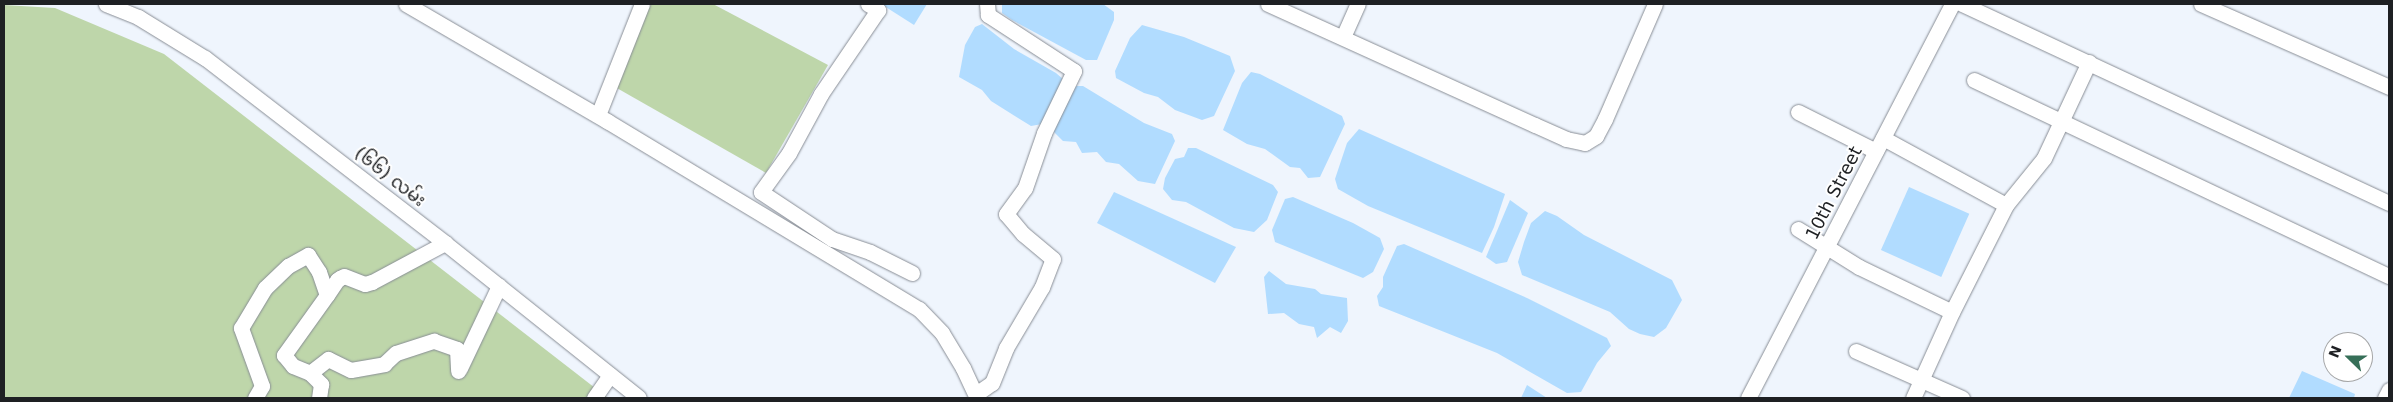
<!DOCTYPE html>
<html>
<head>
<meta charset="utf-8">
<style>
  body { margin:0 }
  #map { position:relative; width:2393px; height:402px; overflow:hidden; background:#eff5fd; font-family:"DejaVu Sans","Noto Sans Myanmar",sans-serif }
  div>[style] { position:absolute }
  .green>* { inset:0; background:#bed6aa }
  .water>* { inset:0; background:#b1dcff; transform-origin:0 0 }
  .roads { filter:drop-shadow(0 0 1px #888d95) drop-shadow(0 0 1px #888d95) }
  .minor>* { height:15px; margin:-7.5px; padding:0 7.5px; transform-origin:7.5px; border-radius:7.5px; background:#fff }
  span { translate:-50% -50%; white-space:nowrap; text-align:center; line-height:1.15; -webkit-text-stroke:4px #fff; paint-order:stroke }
  .street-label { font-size:18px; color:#1e2023 }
  .frame { position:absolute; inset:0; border:5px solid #1e2023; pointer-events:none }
  .north { position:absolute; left:2323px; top:332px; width:50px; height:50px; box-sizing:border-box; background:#fff; border:1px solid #a5a6a7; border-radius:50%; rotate:292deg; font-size:14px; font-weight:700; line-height:20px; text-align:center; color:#1e2023 }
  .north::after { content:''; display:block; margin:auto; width:18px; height:22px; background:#366f58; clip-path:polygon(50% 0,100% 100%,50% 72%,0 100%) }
</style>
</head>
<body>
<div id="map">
  <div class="green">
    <i style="clip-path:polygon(647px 4px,713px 4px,828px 65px,766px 173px,615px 87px)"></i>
    <i style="clip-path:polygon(4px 5px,55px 8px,164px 54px,608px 398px,4px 398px)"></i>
  </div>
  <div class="water">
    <i style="clip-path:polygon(881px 4px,927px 4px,914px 25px)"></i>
    <i style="clip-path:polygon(1002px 4px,1103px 4px,1114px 12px,1114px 20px,1097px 60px,1086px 60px,1012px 20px,1002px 13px)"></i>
    <i style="clip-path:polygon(982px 24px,1014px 49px,1056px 73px,1064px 80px,1042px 124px,1031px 126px,991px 101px,982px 90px,959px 77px,965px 45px,975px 27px)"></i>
    <i style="clip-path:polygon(1142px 25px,1184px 37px,1230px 56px,1235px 71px,1214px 116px,1202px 120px,1175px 110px,1158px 97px,1144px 93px,1116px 78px,1115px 71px,1130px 38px)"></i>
    <i style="clip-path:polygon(1251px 72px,1260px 74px,1342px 116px,1345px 124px,1320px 177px,1308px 178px,1300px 168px,1290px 167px,1265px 149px,1247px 144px,1223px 130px,1242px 83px)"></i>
    <i style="clip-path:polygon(1073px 86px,1083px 86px,1144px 123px,1172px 134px,1175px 141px,1155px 184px,1138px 181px,1119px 164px,1106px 162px,1097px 152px,1082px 153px,1076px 142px,1063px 141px,1053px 131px)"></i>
    <i style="clip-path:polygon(1359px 129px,1505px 194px,1494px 227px,1482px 253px,1368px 206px,1338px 189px,1335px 179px,1347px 143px)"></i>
    <i style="clip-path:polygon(1188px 148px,1196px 148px,1273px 185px,1278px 192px,1267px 220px,1254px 232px,1234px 228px,1186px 202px,1172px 200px,1163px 189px,1165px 178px,1175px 159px,1184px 157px)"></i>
    <i style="left:1909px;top:187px;width:66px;height:69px;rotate:24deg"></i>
    <i style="clip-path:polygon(1114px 192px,1236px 247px,1215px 283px,1097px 223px)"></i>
    <i style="clip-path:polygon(1293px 197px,1353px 223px,1380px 238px,1384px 249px,1373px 272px,1363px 278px,1275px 242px,1272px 230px,1285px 199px)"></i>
    <i style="clip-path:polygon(1510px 200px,1528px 213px,1507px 262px,1496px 264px,1486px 257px)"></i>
    <i style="clip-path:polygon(1545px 211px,1557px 216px,1584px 235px,1672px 280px,1682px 300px,1666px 328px,1654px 337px,1640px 334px,1629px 329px,1610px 312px,1522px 275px,1518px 262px,1524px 242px,1531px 223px)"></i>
    <i style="clip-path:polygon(1404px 244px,1527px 298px,1607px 338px,1611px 346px,1597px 363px,1581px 392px,1567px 393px,1497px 353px,1379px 306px,1377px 296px,1383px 287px,1383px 277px,1397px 246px)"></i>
    <i style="clip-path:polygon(1269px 271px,1286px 284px,1315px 289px,1321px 294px,1347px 298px,1348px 321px,1341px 333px,1330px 327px,1317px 338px,1314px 327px,1299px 324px,1284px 313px,1268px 314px,1264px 277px)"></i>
    <i style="clip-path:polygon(2302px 371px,2355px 394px,2354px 398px,2289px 398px)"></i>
    <i style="clip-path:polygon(1527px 385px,1547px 398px,1521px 398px)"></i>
  </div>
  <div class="roads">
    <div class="minor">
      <i style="left:106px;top:4px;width:35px;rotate:22deg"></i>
      <i style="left:138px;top:17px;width:79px;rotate:31.5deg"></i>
      <i style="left:205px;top:58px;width:303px;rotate:37.6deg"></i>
      <i style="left:445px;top:243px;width:248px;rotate:38.6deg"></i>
      <i style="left:406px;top:4px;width:233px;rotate:30.2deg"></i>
      <i style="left:607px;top:121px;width:364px;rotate:31.1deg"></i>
      <i style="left:919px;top:309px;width:33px;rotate:46deg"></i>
      <i style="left:942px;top:333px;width:41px;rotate:59deg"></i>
      <i style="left:963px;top:368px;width:33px;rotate:65deg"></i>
      <i style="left:868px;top:4px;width:12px;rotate:31deg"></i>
      <i style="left:878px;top:10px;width:102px;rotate:124.2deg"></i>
      <i style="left:821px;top:94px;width:67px;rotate:118.5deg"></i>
      <i style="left:789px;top:153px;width:48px;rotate:125.7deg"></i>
      <i style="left:761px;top:192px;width:85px;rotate:33.5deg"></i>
      <i style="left:832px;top:239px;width:40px;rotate:18.9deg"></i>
      <i style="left:870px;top:252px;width:47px;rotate:26.6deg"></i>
      <i style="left:1268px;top:4px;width:293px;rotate:24.4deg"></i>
      <i style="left:1535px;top:125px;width:34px;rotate:24deg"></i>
      <i style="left:1566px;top:139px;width:19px;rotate:12deg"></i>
      <i style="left:1585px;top:143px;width:13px;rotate:-32deg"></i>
      <i style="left:1596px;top:136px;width:19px;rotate:-62deg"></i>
      <i style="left:1605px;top:119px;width:125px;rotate:-66.5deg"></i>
      <i style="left:1962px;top:4px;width:471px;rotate:25deg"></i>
      <i style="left:2201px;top:4px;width:206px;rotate:23.8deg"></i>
      <i style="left:1343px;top:37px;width:36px;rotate:-66deg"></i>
      <i style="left:1974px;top:80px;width:459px;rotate:25.3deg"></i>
      <i style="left:1798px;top:112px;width:87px;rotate:26.6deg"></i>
      <i style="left:598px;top:115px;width:119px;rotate:-68.4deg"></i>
      <i style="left:1883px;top:138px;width:140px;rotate:28.6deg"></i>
      <i style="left:1798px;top:229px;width:72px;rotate:31.9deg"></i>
      <i style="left:1859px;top:267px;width:103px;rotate:25.8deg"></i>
      <i style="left:327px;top:295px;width:18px;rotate:-56deg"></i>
      <i style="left:337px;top:280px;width:4px;rotate:-34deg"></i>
      <i style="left:340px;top:278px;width:4px;rotate:-27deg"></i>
      <i style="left:344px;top:276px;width:22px;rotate:21deg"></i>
      <i style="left:365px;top:284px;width:7px;rotate:-16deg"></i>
      <i style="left:372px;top:282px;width:83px;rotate:-28.1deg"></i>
      <i style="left:1856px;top:351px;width:116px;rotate:23.9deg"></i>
      <i style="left:460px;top:368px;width:91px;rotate:-64.6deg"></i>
      <i style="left:310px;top:373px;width:23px;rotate:-38deg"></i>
      <i style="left:328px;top:359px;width:25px;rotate:26deg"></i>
      <i style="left:351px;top:370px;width:34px;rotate:-10deg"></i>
      <i style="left:384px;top:364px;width:16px;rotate:-43deg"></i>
      <i style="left:396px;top:353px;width:40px;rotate:-18deg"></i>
      <i style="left:434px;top:341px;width:24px;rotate:19deg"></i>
      <i style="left:457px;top:349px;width:22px;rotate:87deg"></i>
      <i style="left:976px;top:394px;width:19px;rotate:-35deg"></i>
      <i style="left:992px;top:383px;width:38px;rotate:-68deg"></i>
      <i style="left:1006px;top:348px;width:71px;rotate:-59.5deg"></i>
      <i style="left:1042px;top:287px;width:30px;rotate:-69deg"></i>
      <i style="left:1053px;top:259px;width:39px;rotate:-140deg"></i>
      <i style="left:1023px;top:234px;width:26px;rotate:-130deg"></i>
      <i style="left:1006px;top:214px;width:32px;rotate:-54deg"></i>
      <i style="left:1025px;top:188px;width:58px;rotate:-70.9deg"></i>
      <i style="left:1044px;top:133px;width:69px;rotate:-64.2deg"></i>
      <i style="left:1074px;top:71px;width:103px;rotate:-146.9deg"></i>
      <i style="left:988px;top:15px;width:11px;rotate:-95deg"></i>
      <i style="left:255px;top:398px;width:14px;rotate:-60deg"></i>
      <i style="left:262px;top:386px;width:62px;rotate:-109.9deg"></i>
      <i style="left:241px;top:328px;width:47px;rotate:-59deg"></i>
      <i style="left:265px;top:288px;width:32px;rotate:-44deg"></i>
      <i style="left:288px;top:266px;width:23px;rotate:-29deg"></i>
      <i style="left:308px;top:255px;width:20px;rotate:57deg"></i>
      <i style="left:319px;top:272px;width:24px;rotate:71deg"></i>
      <i style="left:327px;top:295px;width:74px;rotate:125.6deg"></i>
      <i style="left:284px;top:355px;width:14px;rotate:51deg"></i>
      <i style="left:293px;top:366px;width:18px;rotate:22deg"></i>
      <i style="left:310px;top:373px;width:16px;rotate:45deg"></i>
      <i style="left:321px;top:384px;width:14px;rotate:98deg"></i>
      <i style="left:594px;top:398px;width:28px;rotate:-55deg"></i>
      <i style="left:1748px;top:398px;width:444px;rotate:-62.6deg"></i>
      <i style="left:1913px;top:398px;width:94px;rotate:-65.6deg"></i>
      <i style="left:1952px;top:312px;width:120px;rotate:-63.2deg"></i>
      <i style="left:2006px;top:205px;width:60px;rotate:-51deg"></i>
      <i style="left:2044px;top:158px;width:106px;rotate:-64.9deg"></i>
      <i style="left:2385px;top:398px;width:9px;rotate:-63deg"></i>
    </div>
  </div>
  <div class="street-label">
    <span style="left:390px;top:177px;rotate:38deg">(၆၆) လမ်း</span>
    <span style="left:1834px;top:193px;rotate:-63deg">10th Street</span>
  </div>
  <div class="frame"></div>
  <div class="north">N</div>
</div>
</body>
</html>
